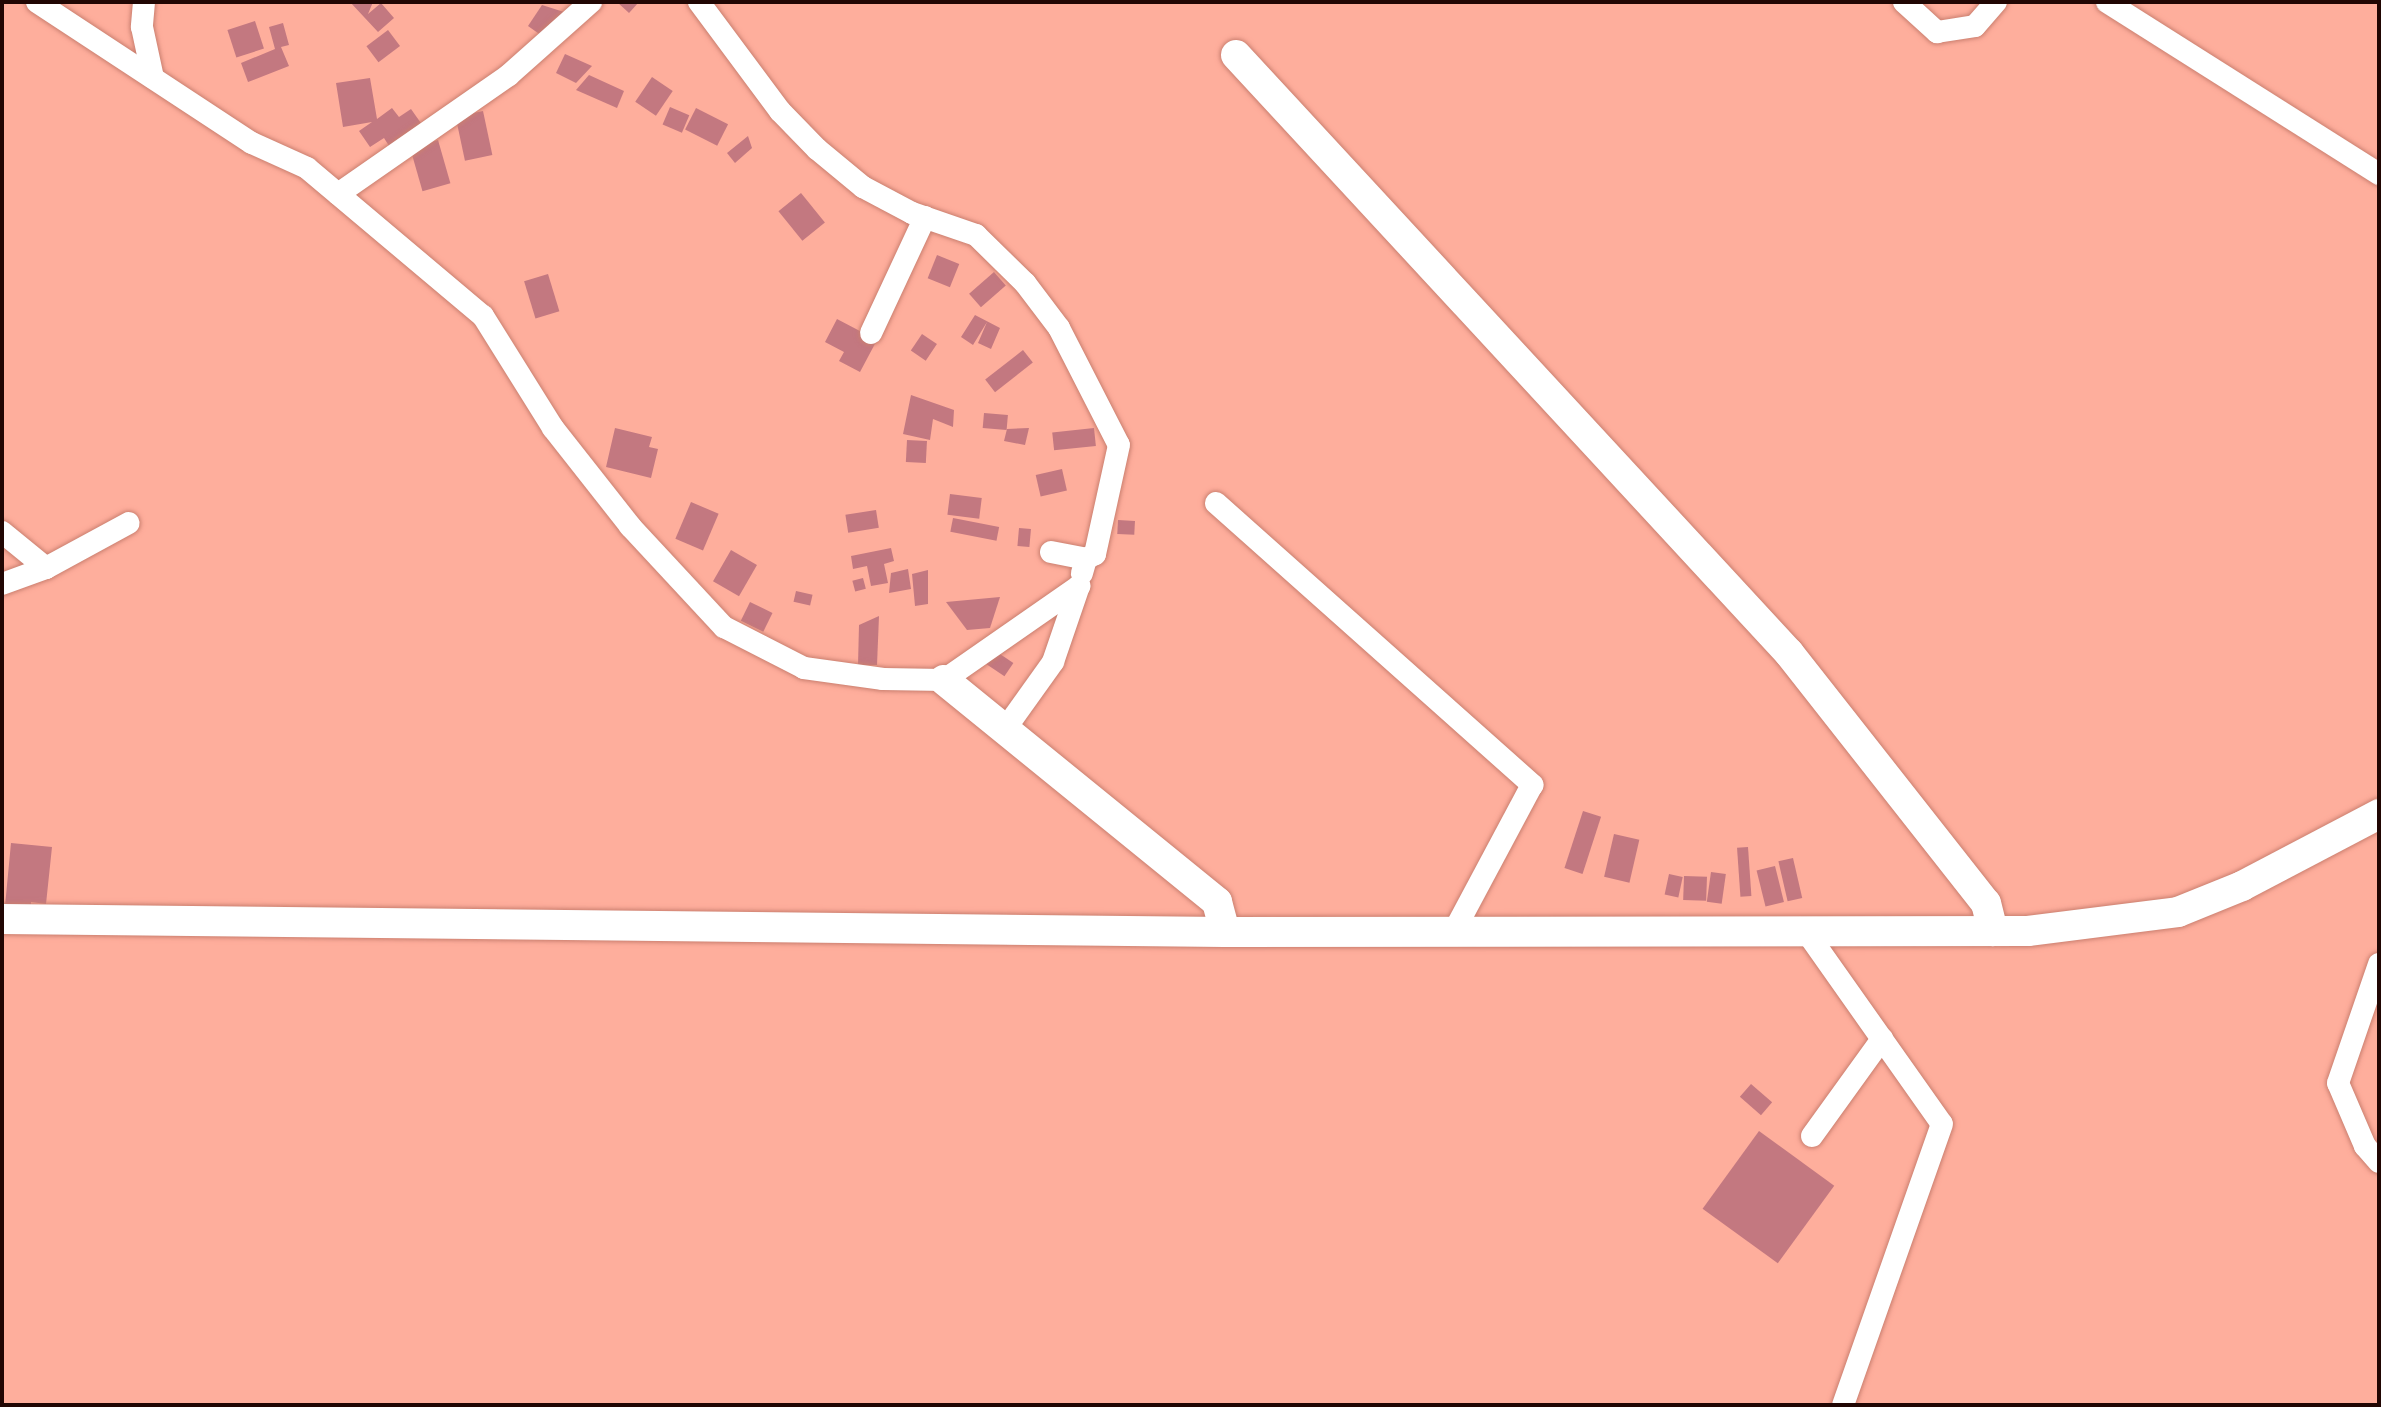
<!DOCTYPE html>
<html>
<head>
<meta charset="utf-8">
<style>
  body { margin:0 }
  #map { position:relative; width:2381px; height:1407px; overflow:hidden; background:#feae9c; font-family:Quicksand,sans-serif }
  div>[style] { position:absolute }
  .building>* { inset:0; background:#c37880; transform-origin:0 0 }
  .roads { filter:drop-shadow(0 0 2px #ca7f6f) drop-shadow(0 0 2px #ca7f6f) }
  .street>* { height:22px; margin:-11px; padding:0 11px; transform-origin:11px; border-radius:11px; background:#fff }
  .secondary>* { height:30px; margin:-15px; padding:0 15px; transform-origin:15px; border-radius:15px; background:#fff }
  span { translate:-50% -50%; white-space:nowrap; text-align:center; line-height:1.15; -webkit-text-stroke:6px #feddd5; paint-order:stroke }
  .frame { position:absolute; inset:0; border:4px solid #210603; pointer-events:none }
</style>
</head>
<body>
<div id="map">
  <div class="building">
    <i style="clip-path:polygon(350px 2px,373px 2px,368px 14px,381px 3px,394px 18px,378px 32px)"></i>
    <i style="clip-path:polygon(617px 2px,639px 2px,629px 13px)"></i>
    <i style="clip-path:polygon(542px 5px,564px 12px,545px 38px,528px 26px)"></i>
    <i style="left:255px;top:21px;width:29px;height:29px;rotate:72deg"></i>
    <i style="clip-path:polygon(283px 23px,289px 45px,281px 47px,289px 66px,248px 82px,241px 63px,275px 49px,269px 27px)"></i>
    <i style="left:388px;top:30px;width:20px;height:27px;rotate:53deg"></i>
    <i style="clip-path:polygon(565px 54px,592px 66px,576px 83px,556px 73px)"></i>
    <i style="clip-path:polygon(589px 75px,624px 91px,617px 108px,576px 90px)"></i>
    <i style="left:652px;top:77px;width:25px;height:30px;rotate:34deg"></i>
    <i style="clip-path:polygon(370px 78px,377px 119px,392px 108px,399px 117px,411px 109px,423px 126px,391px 149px,384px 138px,370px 147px,359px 131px,372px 122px,343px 127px,336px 83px)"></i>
    <i style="left:670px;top:107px;width:21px;height:19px;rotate:23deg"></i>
    <i style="left:696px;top:108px;width:36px;height:24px;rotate:27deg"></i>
    <i style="left:483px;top:111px;width:45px;height:28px;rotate:78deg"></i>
    <i style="clip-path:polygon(748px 136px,752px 148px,735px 163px,727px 153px)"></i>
    <i style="left:438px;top:140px;width:45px;height:29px;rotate:74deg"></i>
    <i style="left:801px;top:193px;width:38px;height:29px;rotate:51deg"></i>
    <i style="left:937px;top:255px;width:24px;height:25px;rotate:22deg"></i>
    <i style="left:994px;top:272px;width:18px;height:33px;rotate:49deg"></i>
    <i style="left:548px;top:274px;width:39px;height:25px;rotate:73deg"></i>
    <i style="clip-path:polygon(975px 315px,1000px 328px,991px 349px,978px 343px,987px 322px,973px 345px,961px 337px)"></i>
    <i style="clip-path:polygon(837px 319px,877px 340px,860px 372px,839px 361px,844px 352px,825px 342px)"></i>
    <i style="left:922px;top:334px;width:18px;height:20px;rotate:34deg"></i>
    <i style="left:1023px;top:350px;width:16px;height:48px;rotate:52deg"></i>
    <i style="clip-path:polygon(911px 395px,954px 410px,953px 427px,933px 419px,930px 440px,903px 434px)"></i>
    <i style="left:984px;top:413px;width:24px;height:15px;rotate:5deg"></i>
    <i style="clip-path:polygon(615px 428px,652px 437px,649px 447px,658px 449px,651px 478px,606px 467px)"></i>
    <i style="clip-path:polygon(1029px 428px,1025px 445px,1004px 441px,1007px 429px)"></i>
    <i style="left:1094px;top:428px;width:18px;height:42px;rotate:84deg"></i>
    <i style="left:907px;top:440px;width:20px;height:22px;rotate:3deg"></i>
    <i style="left:1062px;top:469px;width:22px;height:27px;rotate:77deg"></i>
    <i style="left:950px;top:494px;width:32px;height:21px;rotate:7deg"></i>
    <i style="left:691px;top:502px;width:30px;height:40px;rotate:23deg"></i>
    <i style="left:876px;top:510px;width:18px;height:31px;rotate:81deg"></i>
    <i style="left:953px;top:518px;width:47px;height:14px;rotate:11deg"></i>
    <i style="left:1118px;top:520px;width:17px;height:14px;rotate:3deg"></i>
    <i style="left:1019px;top:528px;width:12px;height:18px;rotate:5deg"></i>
    <i style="clip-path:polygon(891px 548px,894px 561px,884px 564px,888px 583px,871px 586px,867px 566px,853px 569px,851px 556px)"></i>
    <i style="left:731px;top:550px;width:30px;height:36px;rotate:30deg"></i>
    <i style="clip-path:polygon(908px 569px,911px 589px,889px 593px,891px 573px)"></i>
    <i style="clip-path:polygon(928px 570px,928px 604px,915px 606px,912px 574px)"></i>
    <i style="left:863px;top:578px;width:11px;height:11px;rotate:75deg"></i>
    <i style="left:796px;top:591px;width:17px;height:11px;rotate:13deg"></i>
    <i style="clip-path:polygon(1000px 597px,990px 628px,967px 630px,946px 602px)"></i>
    <i style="left:750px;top:602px;width:25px;height:21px;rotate:26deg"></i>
    <i style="clip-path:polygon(879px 616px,877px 665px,858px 665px,859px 625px)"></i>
    <i style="left:991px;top:648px;width:27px;height:16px;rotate:34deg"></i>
    <i style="left:1583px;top:811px;width:19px;height:60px;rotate:18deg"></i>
    <i style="left:1614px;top:834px;width:26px;height:44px;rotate:13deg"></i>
    <i style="clip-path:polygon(11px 843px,52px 847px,46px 904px,31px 902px,31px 909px,5px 906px)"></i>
    <i style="left:1748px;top:847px;width:49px;height:11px;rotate:86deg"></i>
    <i style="left:1793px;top:858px;width:41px;height:15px;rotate:77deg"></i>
    <i style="left:1775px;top:866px;width:37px;height:19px;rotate:76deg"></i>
    <i style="left:1711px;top:872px;width:15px;height:30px;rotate:8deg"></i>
    <i style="left:1669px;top:874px;width:14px;height:21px;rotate:12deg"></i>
    <i style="left:1684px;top:876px;width:23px;height:24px;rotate:2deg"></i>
    <i style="left:1751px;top:1084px;width:28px;height:17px;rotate:41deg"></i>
    <i style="left:1759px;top:1131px;width:93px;height:96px;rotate:36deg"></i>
  </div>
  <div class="roads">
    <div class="street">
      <i style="left:37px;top:2px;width:257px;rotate:33.3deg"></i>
      <i style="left:252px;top:143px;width:60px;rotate:24.4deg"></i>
      <i style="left:307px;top:168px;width:230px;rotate:40.1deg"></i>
      <i style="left:483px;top:316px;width:132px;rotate:58deg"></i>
      <i style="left:553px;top:428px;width:125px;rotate:51.8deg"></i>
      <i style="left:630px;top:526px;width:138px;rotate:47.1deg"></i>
      <i style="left:724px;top:627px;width:90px;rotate:27.1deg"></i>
      <i style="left:804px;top:668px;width:80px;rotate:7.9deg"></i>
      <i style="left:883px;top:679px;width:61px;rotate:0.9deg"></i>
      <i style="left:944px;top:680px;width:165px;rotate:-34.8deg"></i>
      <i style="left:1079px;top:586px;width:80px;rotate:108.9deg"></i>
      <i style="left:1053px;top:662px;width:86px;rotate:125.5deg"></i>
      <i style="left:144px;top:2px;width:25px;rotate:95deg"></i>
      <i style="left:142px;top:27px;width:52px;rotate:77.8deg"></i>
      <i style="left:699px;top:2px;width:136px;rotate:53.4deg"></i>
      <i style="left:780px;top:111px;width:53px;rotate:45.8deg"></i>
      <i style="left:817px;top:149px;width:60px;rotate:39.6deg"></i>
      <i style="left:863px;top:187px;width:55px;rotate:28deg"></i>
      <i style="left:912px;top:213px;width:68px;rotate:19deg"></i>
      <i style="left:976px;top:235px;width:69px;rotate:44.4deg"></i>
      <i style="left:1025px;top:283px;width:56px;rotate:52.9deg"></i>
      <i style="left:1059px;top:328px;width:131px;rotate:62.9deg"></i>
      <i style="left:1119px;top:445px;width:112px;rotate:102.4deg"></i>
      <i style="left:1095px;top:554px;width:10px;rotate:151deg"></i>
      <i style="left:1904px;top:2px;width:45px;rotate:42.3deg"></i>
      <i style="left:1937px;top:32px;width:38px;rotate:-9deg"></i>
      <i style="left:1975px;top:26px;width:32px;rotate:-49deg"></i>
      <i style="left:2107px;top:2px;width:322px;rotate:32.3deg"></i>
      <i style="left:338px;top:194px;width:208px;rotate:-34.8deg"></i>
      <i style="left:509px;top:75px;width:110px;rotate:-41.7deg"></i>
      <i style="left:871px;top:333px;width:128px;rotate:-65deg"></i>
      <i style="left:1216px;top:503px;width:424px;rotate:41.7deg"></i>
      <i style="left:1532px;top:785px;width:168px;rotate:118.1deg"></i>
      <i style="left:2px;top:532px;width:57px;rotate:39.3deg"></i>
      <i style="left:46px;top:568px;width:94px;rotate:-28.5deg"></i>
      <i style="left:1051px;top:552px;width:36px;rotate:11deg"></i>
      <i style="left:1086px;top:559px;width:15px;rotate:106deg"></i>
      <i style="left:2px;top:584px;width:47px;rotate:-20deg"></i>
      <i style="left:1805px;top:930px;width:237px;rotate:54.8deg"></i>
      <i style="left:1942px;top:1124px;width:298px;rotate:109.4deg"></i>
      <i style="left:2379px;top:964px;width:126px;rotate:109deg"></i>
      <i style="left:2338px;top:1083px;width:69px;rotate:66.8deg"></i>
      <i style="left:2365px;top:1146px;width:21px;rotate:49deg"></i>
      <i style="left:1812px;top:1136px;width:120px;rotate:-54.2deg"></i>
    </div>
    <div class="secondary">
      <i style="left:1236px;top:55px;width:815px;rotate:47.24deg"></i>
      <i style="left:1789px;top:653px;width:318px;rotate:51.8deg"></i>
      <i style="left:1986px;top:903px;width:29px;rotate:76deg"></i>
      <i style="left:944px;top:680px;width:352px;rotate:39.1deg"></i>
      <i style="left:1217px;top:902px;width:31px;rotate:75deg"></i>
      <i style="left:2px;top:919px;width:1223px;rotate:0.61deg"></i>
      <i style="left:1225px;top:932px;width:803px;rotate:-0.07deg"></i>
      <i style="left:2028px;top:931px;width:151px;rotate:-7.2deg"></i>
      <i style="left:2178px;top:912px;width:69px;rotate:-22.1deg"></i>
      <i style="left:2242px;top:886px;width:155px;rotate:-27.7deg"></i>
    </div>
  </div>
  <div class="frame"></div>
</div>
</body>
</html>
